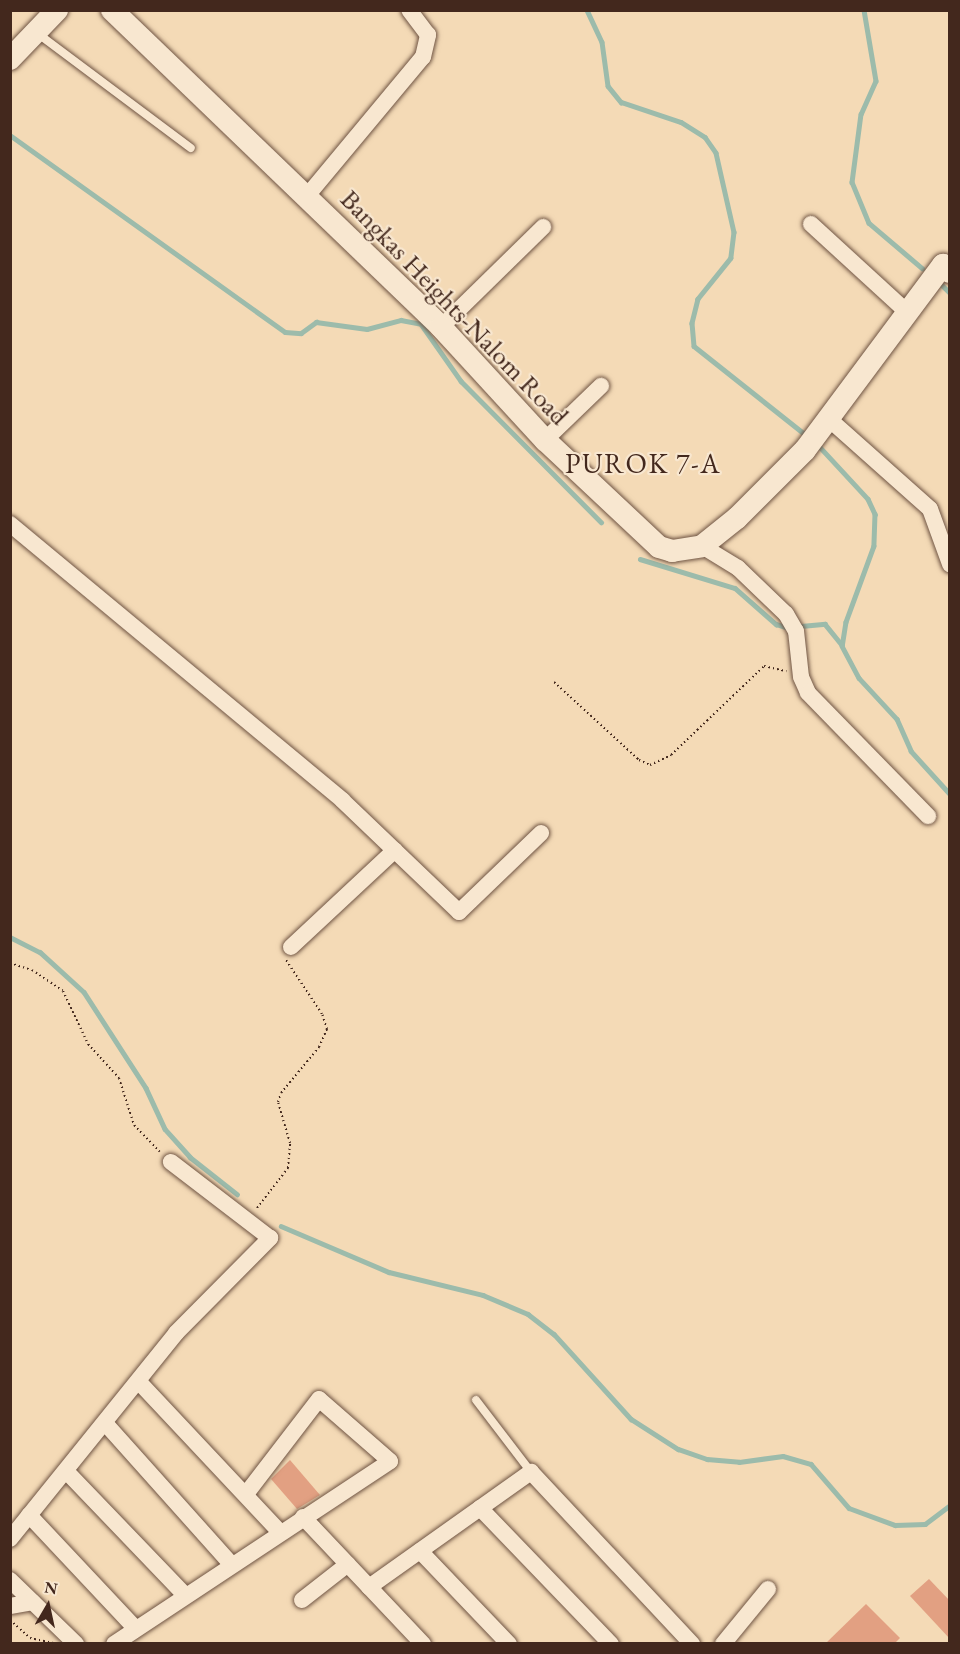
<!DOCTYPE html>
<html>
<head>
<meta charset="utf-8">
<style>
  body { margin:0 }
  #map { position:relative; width:960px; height:1654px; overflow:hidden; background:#f4dab6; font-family:"EB Garamond",serif }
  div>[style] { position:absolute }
  .stream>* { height:4.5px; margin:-2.25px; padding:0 2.25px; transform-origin:2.25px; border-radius:2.25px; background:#9cbbab }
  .building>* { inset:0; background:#e2a082 }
  .path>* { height:2px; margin-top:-1px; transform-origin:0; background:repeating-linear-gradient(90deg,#43281d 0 1.5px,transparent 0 4.5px) }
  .roads { filter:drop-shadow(0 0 2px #6f5443) drop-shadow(0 0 2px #6f5443) }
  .lane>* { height:8px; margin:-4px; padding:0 4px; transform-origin:4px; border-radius:4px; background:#f8e7d0 }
  .street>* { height:16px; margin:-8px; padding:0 8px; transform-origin:8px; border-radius:8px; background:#f8e7d0 }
  .secondary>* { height:22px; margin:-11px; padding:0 11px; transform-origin:11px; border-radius:11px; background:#f8e7d0 }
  span { translate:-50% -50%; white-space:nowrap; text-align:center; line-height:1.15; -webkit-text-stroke:4.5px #f8e7d0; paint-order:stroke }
  .street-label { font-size:27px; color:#43281d }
  .neighbourhood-label { font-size:28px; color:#43281d; letter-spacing:1.5px }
  .frame { position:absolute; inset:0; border:12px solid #43281d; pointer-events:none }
  .north { position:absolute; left:18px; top:1576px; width:60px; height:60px; -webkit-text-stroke:4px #f8e7d0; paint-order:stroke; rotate:9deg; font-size:16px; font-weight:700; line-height:24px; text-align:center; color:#43281d }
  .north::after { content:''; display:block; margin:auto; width:21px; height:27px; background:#43281d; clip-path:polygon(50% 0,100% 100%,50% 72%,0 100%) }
</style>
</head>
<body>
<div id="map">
  <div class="stream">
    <i style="left:587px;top:10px;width:35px;rotate:65deg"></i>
    <i style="left:602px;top:42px;width:44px;rotate:82.2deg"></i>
    <i style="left:608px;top:86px;width:21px;rotate:51deg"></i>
    <i style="left:621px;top:102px;width:63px;rotate:18.4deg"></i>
    <i style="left:681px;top:122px;width:28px;rotate:32deg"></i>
    <i style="left:705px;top:137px;width:19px;rotate:55deg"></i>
    <i style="left:716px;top:153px;width:81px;rotate:77.2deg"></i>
    <i style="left:734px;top:232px;width:26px;rotate:97deg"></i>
    <i style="left:731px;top:258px;width:53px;rotate:128.8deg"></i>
    <i style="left:698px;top:299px;width:25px;rotate:104deg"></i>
    <i style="left:692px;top:323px;width:23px;rotate:85deg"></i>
    <i style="left:694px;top:346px;width:143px;rotate:38.5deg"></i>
    <i style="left:864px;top:10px;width:72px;rotate:80.4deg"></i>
    <i style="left:876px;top:81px;width:36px;rotate:114deg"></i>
    <i style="left:861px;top:114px;width:69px;rotate:97.5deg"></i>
    <i style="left:852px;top:182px;width:44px;rotate:67.5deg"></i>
    <i style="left:869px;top:223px;width:70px;rotate:40.3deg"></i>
    <i style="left:10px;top:135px;width:338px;rotate:35.6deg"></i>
    <i style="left:285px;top:332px;width:16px;rotate:4deg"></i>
    <i style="left:301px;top:333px;width:19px;rotate:-36deg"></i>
    <i style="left:316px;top:322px;width:51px;rotate:7.8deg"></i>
    <i style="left:367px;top:329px;width:35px;rotate:-15deg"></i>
    <i style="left:401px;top:320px;width:20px;rotate:11deg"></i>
    <i style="left:421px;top:324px;width:70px;rotate:54.9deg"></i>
    <i style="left:461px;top:381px;width:199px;rotate:45.2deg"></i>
    <i style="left:938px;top:281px;width:17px;rotate:45deg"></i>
    <i style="left:819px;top:446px;width:72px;rotate:47.2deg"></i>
    <i style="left:868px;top:499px;width:17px;rotate:65deg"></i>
    <i style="left:875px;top:514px;width:32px;rotate:92deg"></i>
    <i style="left:874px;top:546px;width:81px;rotate:110.2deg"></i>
    <i style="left:846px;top:622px;width:24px;rotate:99deg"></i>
    <i style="left:842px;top:646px;width:36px;rotate:62deg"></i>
    <i style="left:859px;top:678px;width:56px;rotate:47.2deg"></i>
    <i style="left:897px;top:719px;width:35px;rotate:66deg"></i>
    <i style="left:911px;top:751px;width:58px;rotate:47.8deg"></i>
    <i style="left:640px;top:559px;width:99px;rotate:17deg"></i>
    <i style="left:735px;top:588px;width:55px;rotate:41.3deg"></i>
    <i style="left:776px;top:624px;width:13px;rotate:18deg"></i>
    <i style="left:801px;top:626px;width:24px;rotate:-5deg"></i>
    <i style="left:825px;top:624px;width:27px;rotate:51deg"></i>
    <i style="left:10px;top:937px;width:34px;rotate:27deg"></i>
    <i style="left:40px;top:952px;width:59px;rotate:42.3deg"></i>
    <i style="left:84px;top:992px;width:114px;rotate:57.1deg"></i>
    <i style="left:146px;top:1088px;width:45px;rotate:65.1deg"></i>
    <i style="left:165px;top:1129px;width:38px;rotate:48deg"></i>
    <i style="left:190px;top:1157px;width:60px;rotate:38.2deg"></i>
    <i style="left:281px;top:1226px;width:117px;rotate:23.1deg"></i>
    <i style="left:389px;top:1272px;width:97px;rotate:13.7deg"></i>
    <i style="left:483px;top:1295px;width:49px;rotate:22.9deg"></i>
    <i style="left:528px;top:1314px;width:33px;rotate:38deg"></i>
    <i style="left:554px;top:1334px;width:115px;rotate:47.8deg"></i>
    <i style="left:631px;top:1419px;width:56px;rotate:32.6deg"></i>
    <i style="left:678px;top:1449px;width:31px;rotate:19deg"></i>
    <i style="left:707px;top:1459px;width:32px;rotate:5deg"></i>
    <i style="left:739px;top:1462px;width:44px;rotate:-7.8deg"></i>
    <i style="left:783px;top:1456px;width:29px;rotate:16deg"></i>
    <i style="left:811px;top:1464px;width:58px;rotate:49.2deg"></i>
    <i style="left:849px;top:1508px;width:49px;rotate:20.3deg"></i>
    <i style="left:895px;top:1525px;width:30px;rotate:-2deg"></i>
    <i style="left:925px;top:1524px;width:31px;rotate:-37deg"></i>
  </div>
  <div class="building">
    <i style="clip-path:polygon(290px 1460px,320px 1495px,297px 1509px,271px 1479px)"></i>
    <i style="clip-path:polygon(929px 1579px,950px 1601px,950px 1639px,910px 1596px)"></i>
    <i style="clip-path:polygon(866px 1604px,900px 1638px,894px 1644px,825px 1644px)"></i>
  </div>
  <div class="path">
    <i style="left:554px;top:682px;width:115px;rotate:42.5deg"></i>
    <i style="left:639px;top:760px;width:12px;rotate:24deg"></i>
    <i style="left:650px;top:765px;width:23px;rotate:-25deg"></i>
    <i style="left:671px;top:755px;width:129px;rotate:-43.7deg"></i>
    <i style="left:764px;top:666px;width:23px;rotate:13deg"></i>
    <i style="left:10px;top:963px;width:23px;rotate:18deg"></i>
    <i style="left:32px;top:970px;width:37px;rotate:34deg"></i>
    <i style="left:63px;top:991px;width:59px;rotate:64.7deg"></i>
    <i style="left:88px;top:1044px;width:46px;rotate:47.6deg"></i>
    <i style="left:119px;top:1078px;width:49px;rotate:72.3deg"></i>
    <i style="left:134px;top:1125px;width:37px;rotate:46deg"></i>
    <i style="left:257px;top:1208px;width:51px;rotate:-52.2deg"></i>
    <i style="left:288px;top:1168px;width:25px;rotate:-85deg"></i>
    <i style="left:290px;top:1143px;width:43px;rotate:-106.3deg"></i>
    <i style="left:278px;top:1102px;width:9px;rotate:-72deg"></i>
    <i style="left:281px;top:1093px;width:60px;rotate:-50.4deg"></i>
    <i style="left:319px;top:1047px;width:20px;rotate:-66deg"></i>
    <i style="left:327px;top:1029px;width:16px;rotate:-108deg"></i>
    <i style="left:322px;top:1014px;width:65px;rotate:-123.7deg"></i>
    <i style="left:10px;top:1620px;width:27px;rotate:42deg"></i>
    <i style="left:30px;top:1638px;width:25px;rotate:12deg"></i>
  </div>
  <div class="roads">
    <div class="lane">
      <i style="left:37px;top:33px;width:192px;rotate:36.8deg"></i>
      <i style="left:476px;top:1400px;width:91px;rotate:52.6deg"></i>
    </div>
    <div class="street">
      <i style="left:307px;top:196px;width:181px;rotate:-50.2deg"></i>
      <i style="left:423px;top:57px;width:23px;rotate:-77deg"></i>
      <i style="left:428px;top:35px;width:31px;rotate:-127deg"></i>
      <i style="left:811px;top:224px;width:132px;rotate:42.5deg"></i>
      <i style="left:441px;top:327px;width:143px;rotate:-44.4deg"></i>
      <i style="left:829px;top:419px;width:135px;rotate:41.7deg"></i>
      <i style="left:930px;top:509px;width:59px;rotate:70deg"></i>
      <i style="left:545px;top:440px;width:78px;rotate:-44deg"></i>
      <i style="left:10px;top:524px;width:432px;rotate:39.7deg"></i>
      <i style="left:342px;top:800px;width:162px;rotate:43.7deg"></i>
      <i style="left:459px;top:912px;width:114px;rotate:-43.9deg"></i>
      <i style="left:702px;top:546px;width:42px;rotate:31.4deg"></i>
      <i style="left:738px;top:568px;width:66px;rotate:43.8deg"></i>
      <i style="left:786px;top:614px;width:20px;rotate:60deg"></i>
      <i style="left:796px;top:631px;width:46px;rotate:83.8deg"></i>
      <i style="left:801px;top:677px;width:17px;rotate:66deg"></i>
      <i style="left:808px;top:693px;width:172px;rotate:45.7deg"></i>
      <i style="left:291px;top:947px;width:142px;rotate:-43deg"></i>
      <i style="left:139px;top:1382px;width:206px;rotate:46.8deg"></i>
      <i style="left:105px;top:1423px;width:189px;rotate:48.2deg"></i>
      <i style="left:66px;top:1471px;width:172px;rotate:46.2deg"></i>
      <i style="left:480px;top:1508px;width:189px;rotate:46.1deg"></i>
      <i style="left:29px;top:1515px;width:156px;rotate:46.8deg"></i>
      <i style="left:303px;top:1517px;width:175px;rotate:46.6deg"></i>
      <i style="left:10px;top:1539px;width:265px;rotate:-51.1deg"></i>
      <i style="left:176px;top:1333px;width:134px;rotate:-45.3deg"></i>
      <i style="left:270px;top:1238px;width:125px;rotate:-142.5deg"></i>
      <i style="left:420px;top:1551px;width:129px;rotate:46.3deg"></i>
      <i style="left:10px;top:1580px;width:92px;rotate:44.1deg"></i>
      <i style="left:369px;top:1587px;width:199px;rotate:-35.4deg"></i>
      <i style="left:531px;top:1472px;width:236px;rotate:46.9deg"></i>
      <i style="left:302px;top:1600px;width:58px;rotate:-38deg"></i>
      <i style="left:10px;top:1606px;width:23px;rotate:-10deg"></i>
      <i style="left:114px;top:1644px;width:331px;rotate:-33.5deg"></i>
      <i style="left:390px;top:1461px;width:94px;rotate:-138.9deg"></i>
      <i style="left:319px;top:1399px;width:120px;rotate:127.5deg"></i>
      <i style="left:723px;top:1644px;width:71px;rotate:-50.7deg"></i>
    </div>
    <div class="secondary">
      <i style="left:112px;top:10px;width:457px;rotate:43.9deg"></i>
      <i style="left:441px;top:327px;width:154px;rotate:47.4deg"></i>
      <i style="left:545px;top:440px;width:156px;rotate:43.2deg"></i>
      <i style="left:659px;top:547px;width:14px;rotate:17deg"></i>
      <i style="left:672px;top:551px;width:30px;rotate:-9deg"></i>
      <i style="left:702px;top:546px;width:45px;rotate:-38.7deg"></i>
      <i style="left:737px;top:518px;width:96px;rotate:-45deg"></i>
      <i style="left:805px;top:450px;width:231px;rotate:-53.3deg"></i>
      <i style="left:943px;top:265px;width:10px;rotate:45deg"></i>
      <i style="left:10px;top:59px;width:68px;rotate:-46.2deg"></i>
    </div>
  </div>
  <div class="street-label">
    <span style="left:455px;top:307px;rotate:46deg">Bangkas Heights-Nalom Road</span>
  </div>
  <div class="neighbourhood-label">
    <span style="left:643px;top:463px">PUROK 7-A</span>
  </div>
  <div class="frame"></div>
  <div class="north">N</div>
</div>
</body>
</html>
